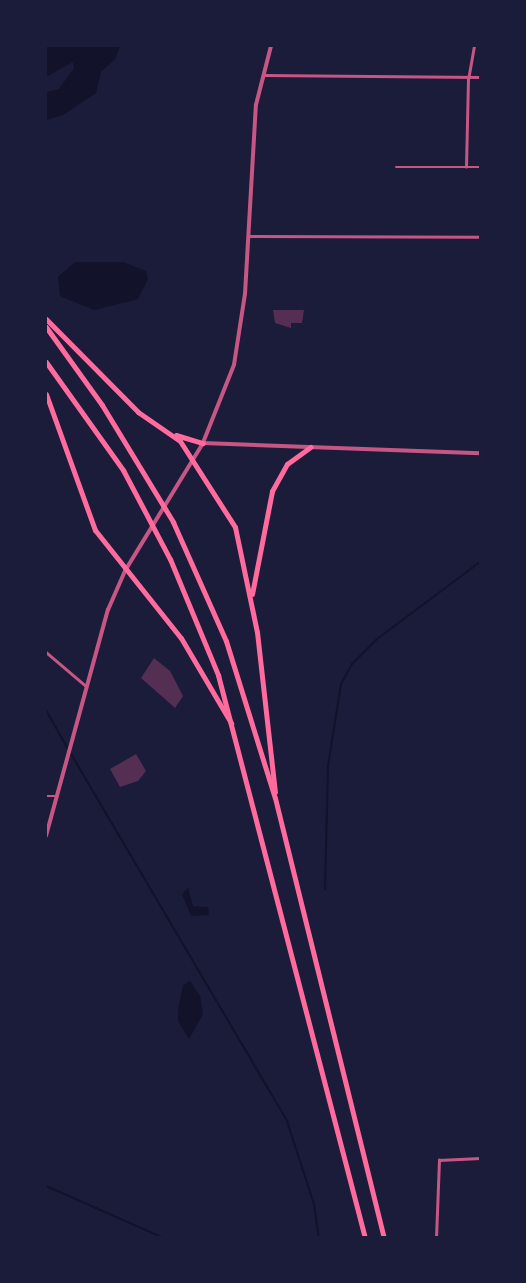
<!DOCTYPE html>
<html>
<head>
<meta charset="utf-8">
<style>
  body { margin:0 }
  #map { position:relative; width:526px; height:1283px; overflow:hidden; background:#1b1b3a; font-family:Lato,sans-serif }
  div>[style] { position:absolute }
  .water>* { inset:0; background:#12122b }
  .stream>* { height:2px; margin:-1px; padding:0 1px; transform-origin:1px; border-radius:1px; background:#12122b }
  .building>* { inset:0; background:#542f53 }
  .service>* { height:2px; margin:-1px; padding:0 1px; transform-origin:1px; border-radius:1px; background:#c65784 }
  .minor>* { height:2.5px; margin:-1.25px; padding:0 1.25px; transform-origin:1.25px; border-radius:1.25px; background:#c65784 }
  .tertiary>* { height:3.5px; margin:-1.75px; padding:0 1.75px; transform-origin:1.75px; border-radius:1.75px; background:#c65784 }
  .motorway>* { height:5px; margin:-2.5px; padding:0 2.5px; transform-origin:2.5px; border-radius:2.5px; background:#ff6b9d }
  span { translate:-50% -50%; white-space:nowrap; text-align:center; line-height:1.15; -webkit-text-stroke:6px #1b1b3a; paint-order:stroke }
  .frame { position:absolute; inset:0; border:47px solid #1b1b3a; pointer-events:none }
</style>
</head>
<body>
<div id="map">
  <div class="water">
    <i style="clip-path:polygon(46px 46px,120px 46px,116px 58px,101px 72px,96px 93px,63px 115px,46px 120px,46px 92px,59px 89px,74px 68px,73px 62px,46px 77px)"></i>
    <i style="clip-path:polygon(75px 262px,123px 262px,146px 271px,148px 279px,138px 299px,94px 310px,60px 296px,58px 277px)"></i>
    <i style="clip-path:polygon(188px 888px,193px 906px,208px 907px,209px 915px,191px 916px,182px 894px)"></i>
    <i style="clip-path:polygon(190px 981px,200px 996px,203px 1014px,189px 1039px,178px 1021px,178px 1010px,183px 985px)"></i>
  </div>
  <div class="stream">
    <i style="left:46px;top:710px;width:45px;rotate:60.6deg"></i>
    <i style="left:71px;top:754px;width:426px;rotate:59.5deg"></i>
    <i style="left:287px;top:1121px;width:87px;rotate:72deg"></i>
    <i style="left:314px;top:1204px;width:34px;rotate:82deg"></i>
    <i style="left:325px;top:889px;width:123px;rotate:-88.6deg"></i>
    <i style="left:328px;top:766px;width:83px;rotate:-81deg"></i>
    <i style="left:341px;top:684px;width:23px;rotate:-61deg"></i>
    <i style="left:352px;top:664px;width:35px;rotate:-45deg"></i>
    <i style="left:377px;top:639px;width:129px;rotate:-36.8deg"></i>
    <i style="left:46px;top:1186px;width:129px;rotate:23.8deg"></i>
  </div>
  <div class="building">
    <i style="clip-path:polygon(273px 310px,304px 310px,302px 323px,291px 323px,291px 328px,275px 323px)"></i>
    <i style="clip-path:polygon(154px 658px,170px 671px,183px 696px,175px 708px,141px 678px)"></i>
    <i style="clip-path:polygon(136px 754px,146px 771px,138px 781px,120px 787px,110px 769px)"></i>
  </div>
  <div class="service">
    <i style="left:46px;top:796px;width:9px"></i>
  </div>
  <div class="minor">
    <i style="left:263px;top:75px;width:217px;rotate:0.5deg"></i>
    <i style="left:396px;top:167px;width:84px"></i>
    <i style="left:466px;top:167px;width:87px;rotate:-88.7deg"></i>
    <i style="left:468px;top:80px;width:35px;rotate:-80deg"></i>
    <i style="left:249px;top:236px;width:231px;rotate:0.2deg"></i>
    <i style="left:46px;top:652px;width:52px;rotate:40.4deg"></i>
    <i style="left:436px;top:1238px;width:78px;rotate:-87.8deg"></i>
    <i style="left:439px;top:1160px;width:41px;rotate:-2.8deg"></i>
  </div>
  <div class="tertiary">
    <i style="left:203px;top:443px;width:277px;rotate:2.1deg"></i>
    <i style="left:46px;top:836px;width:234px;rotate:-74.7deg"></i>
    <i style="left:108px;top:610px;width:43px;rotate:-66.4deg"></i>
    <i style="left:125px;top:571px;width:150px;rotate:-58.6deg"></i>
    <i style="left:203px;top:443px;width:84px;rotate:-68.3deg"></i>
    <i style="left:234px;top:365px;width:72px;rotate:-81.2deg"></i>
    <i style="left:245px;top:294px;width:189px;rotate:-86.7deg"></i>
    <i style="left:256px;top:105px;width:61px;rotate:-75.7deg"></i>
  </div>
  <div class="motorway">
    <i style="left:46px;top:319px;width:131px;rotate:45.3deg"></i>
    <i style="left:138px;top:412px;width:51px;rotate:34.6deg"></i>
    <i style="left:180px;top:441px;width:102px;rotate:57.4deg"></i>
    <i style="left:235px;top:527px;width:107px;rotate:78.2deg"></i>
    <i style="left:257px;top:632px;width:161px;rotate:83.6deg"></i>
    <i style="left:46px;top:327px;width:96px;rotate:54.3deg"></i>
    <i style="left:102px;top:405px;width:137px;rotate:58.7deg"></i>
    <i style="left:173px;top:522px;width:130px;rotate:66deg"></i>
    <i style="left:226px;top:641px;width:164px;rotate:72.7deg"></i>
    <i style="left:275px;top:798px;width:453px;rotate:76.1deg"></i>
    <i style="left:46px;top:362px;width:133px;rotate:54.5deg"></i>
    <i style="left:123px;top:470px;width:101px;rotate:62.2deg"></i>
    <i style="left:170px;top:559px;width:126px;rotate:67.5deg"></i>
    <i style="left:218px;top:675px;width:582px;rotate:75.37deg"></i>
    <i style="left:46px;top:394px;width:145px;rotate:70.2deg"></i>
    <i style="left:95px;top:530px;width:138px;rotate:51.5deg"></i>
    <i style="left:181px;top:638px;width:99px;rotate:59.5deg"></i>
    <i style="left:176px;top:435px;width:28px;rotate:17deg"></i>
    <i style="left:252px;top:594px;width:105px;rotate:-79deg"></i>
    <i style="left:272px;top:491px;width:31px;rotate:-61deg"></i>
    <i style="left:287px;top:464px;width:29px;rotate:-36deg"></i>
  </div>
  <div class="frame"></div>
</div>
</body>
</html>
